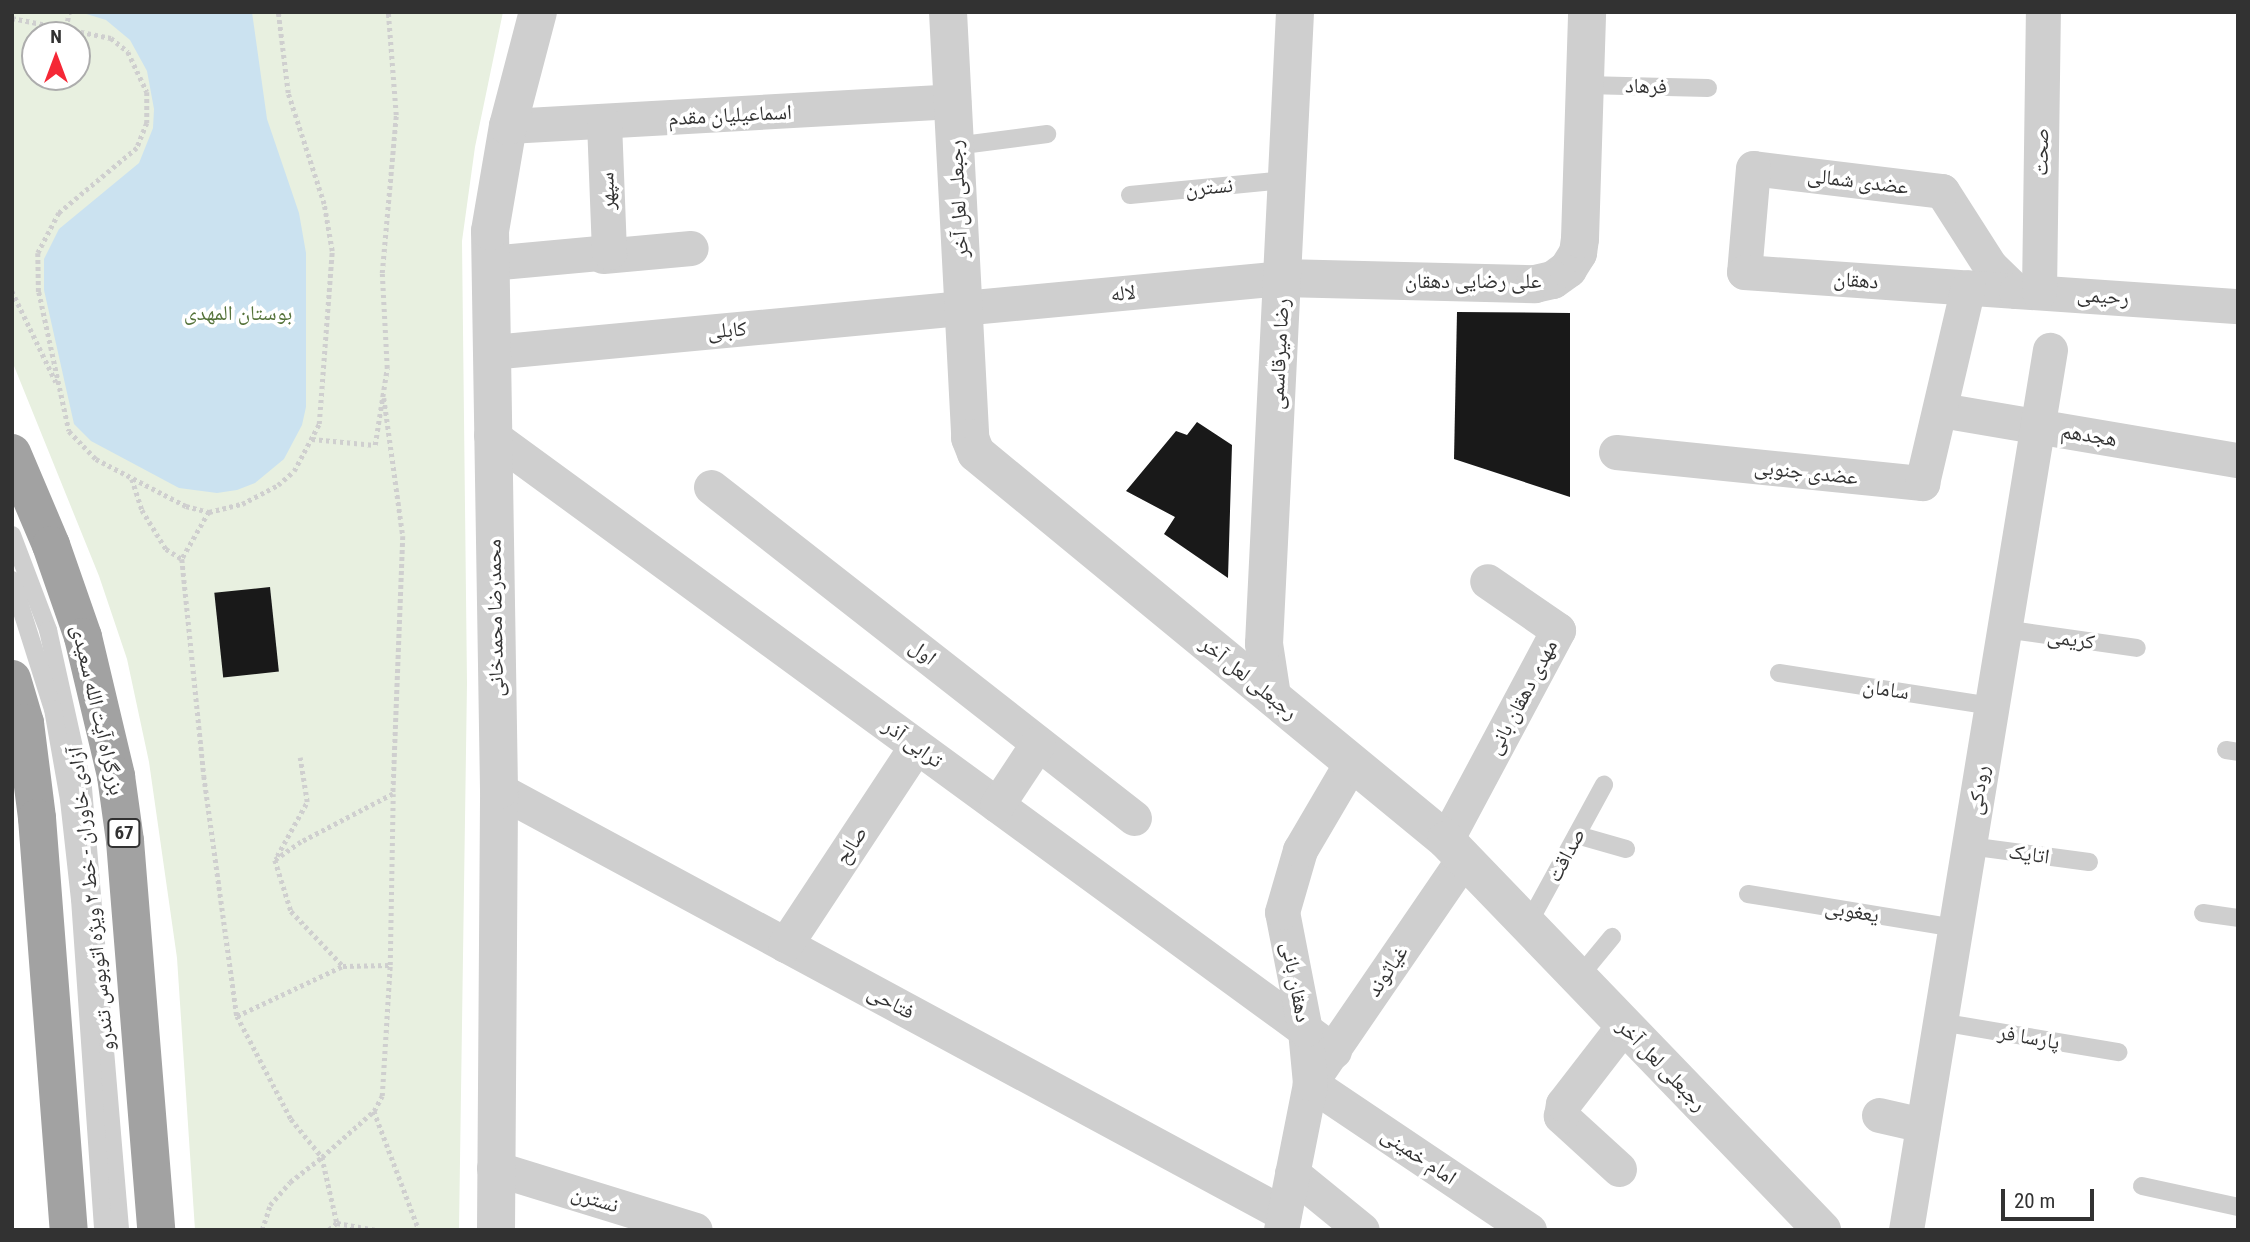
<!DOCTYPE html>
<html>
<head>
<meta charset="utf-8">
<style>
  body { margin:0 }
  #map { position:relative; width:2250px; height:1242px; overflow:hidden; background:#fff; font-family:"Roboto Condensed","Noto Naskh Arabic",sans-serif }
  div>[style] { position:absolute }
  .green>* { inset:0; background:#e8f0e0 }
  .water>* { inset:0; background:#cbe2f0 }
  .building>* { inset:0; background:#191919; transform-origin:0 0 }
  .path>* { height:4.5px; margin-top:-2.25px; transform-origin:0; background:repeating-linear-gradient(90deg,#cfcfcf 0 3.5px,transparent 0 7px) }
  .service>* { height:18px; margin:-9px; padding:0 9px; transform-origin:9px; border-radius:9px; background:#cfcfcf }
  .minor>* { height:35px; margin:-17.5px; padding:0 17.5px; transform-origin:17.5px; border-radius:17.5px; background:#cfcfcf }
  .tertiary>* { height:38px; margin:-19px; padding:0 19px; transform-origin:19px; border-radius:19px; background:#cfcfcf }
  .trunk>* { height:38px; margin:-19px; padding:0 19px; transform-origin:19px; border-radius:19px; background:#a2a2a2 }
  span { translate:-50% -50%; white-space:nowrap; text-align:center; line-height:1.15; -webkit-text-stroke:7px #fff; paint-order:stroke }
  .shield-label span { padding:2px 5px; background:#fff; border:2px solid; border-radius:5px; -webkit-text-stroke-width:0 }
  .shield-label { font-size:19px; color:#323232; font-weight:700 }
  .street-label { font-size:21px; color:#323232 }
  .park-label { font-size:21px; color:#55733a }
  .frame { position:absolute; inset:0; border:14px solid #323232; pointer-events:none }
  .north { position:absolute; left:21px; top:21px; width:70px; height:70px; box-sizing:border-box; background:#fff; border:2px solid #adadad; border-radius:50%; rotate:0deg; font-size:19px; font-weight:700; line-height:28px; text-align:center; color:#323232 }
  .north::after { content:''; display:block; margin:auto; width:24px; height:32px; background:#f52836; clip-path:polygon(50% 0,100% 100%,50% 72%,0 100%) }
  .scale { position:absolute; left:2001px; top:1189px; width:93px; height:32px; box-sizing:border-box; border:4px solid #323232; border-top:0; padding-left:9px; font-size:21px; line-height:24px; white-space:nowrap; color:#323232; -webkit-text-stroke:5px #fff; paint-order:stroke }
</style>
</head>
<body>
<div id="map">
  <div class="green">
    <i style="clip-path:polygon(evenodd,12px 12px,503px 12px,475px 147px,462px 241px,467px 683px,459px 1230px,195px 1230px,177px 958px,149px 762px,127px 659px,99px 576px,12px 361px,12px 12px,35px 35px,77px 35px,77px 77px,35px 77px,35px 35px)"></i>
  </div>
  <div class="water">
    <i style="clip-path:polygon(80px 12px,252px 12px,267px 119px,299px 213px,306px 253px,306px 407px,302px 425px,284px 459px,255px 483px,237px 490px,217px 493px,179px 488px,91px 441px,74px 424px,44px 290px,44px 259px,59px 229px,139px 163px,153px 128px,154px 109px,147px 71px,130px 40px,106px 20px)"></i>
  </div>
  <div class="building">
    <i style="clip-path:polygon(1457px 312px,1570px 313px,1570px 497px,1454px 459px)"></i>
    <i style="clip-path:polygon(1197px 422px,1232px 445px,1228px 578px,1164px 534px,1175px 517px,1126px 491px,1176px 431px,1187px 435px)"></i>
    <i style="left:270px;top:587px;width:85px;height:56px;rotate:84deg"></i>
  </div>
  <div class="path">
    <i style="left:12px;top:18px;width:101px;rotate:11.4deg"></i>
    <i style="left:111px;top:38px;width:22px;rotate:39deg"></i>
    <i style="left:128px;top:52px;width:44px;rotate:64.6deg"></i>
    <i style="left:147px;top:92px;width:31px;rotate:90deg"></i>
    <i style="left:147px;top:123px;width:27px;rotate:112deg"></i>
    <i style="left:137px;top:148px;width:102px;rotate:140.2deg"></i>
    <i style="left:59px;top:213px;width:45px;rotate:117.7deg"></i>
    <i style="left:38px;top:253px;width:39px;rotate:89deg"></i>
    <i style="left:39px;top:292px;width:142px;rotate:77.8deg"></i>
    <i style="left:69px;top:431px;width:39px;rotate:46deg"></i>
    <i style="left:96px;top:459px;width:102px;rotate:27.6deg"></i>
    <i style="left:186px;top:506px;width:24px;rotate:15deg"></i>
    <i style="left:209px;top:512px;width:34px;rotate:-14deg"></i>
    <i style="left:242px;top:504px;width:41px;rotate:-27.8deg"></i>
    <i style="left:278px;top:485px;width:21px;rotate:-41deg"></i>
    <i style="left:294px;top:471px;width:53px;rotate:-62deg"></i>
    <i style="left:319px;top:424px;width:173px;rotate:-85.7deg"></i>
    <i style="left:332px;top:251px;width:48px;rotate:-99.7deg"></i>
    <i style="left:324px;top:204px;width:117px;rotate:-108deg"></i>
    <i style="left:288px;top:93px;width:82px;rotate:-97deg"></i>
    <i style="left:66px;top:28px;width:16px;rotate:-79deg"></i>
    <i style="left:12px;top:291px;width:101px;rotate:64.2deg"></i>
    <i style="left:384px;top:398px;width:139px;rotate:82.2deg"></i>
    <i style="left:403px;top:536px;width:258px;rotate:92.2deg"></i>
    <i style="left:312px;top:439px;width:63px;rotate:5.4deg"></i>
    <i style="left:375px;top:445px;width:78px;rotate:-81.1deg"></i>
    <i style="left:387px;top:368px;width:95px;rotate:-93deg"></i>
    <i style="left:382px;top:273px;width:159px;rotate:-84.9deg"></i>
    <i style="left:396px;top:115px;width:103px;rotate:-94.4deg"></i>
    <i style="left:132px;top:479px;width:33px;rotate:72deg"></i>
    <i style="left:142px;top:510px;width:46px;rotate:58.4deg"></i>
    <i style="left:166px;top:549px;width:19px;rotate:32deg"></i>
    <i style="left:209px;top:512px;width:54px;rotate:119.9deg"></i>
    <i style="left:182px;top:559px;width:218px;rotate:84.2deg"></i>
    <i style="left:204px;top:776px;width:242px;rotate:82.2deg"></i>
    <i style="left:237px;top:1016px;width:116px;rotate:62.3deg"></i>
    <i style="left:291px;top:1119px;width:49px;rotate:50.8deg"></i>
    <i style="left:322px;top:1157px;width:69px;rotate:-41.5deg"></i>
    <i style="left:374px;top:1111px;width:17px;rotate:-62deg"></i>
    <i style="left:382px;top:1096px;width:131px;rotate:-86.5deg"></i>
    <i style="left:390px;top:965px;width:171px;rotate:-89deg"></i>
    <i style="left:393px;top:794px;width:104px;rotate:152.4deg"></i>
    <i style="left:301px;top:842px;width:32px;rotate:145deg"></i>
    <i style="left:275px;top:860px;width:53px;rotate:72.6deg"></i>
    <i style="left:291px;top:911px;width:76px;rotate:46.6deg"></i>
    <i style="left:343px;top:966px;width:47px;rotate:-1.2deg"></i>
    <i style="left:277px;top:856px;width:62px;rotate:-60.9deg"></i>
    <i style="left:307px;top:802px;width:45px;rotate:-99deg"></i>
    <i style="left:237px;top:1016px;width:117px;rotate:-25.3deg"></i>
    <i style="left:374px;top:1111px;width:127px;rotate:69.3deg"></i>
    <i style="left:337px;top:1223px;width:40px;rotate:10deg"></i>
    <i style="left:262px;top:1230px;width:26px;rotate:-72deg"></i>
    <i style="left:270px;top:1205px;width:30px;rotate:-49deg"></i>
    <i style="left:290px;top:1182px;width:41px;rotate:-38deg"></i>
    <i style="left:322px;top:1157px;width:68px;rotate:77.2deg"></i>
    <i style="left:337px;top:1223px;width:11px;rotate:139deg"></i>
  </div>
  <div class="service">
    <i style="left:1585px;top:85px;width:123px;rotate:1.4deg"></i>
    <i style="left:955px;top:146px;width:93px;rotate:-7.4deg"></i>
    <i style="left:1130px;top:195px;width:158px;rotate:-5.5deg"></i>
    <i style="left:12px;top:535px;width:102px;rotate:69.2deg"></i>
    <i style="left:48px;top:630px;width:162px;rotate:77.5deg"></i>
    <i style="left:83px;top:788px;width:444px;rotate:85.2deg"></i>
    <i style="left:12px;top:580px;width:135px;rotate:72.4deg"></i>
    <i style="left:53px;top:709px;width:92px;rotate:80deg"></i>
    <i style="left:69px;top:800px;width:100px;rotate:83.7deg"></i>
    <i style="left:80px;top:899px;width:332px;rotate:86deg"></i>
    <i style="left:2004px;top:629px;width:134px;rotate:8.1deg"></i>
    <i style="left:1779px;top:673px;width:216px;rotate:8.8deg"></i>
    <i style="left:2226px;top:750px;width:12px;rotate:9deg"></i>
    <i style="left:1577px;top:835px;width:51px;rotate:15.9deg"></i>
    <i style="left:1969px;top:846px;width:121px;rotate:7.6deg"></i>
    <i style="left:1748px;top:894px;width:211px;rotate:9.3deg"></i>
    <i style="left:2203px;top:913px;width:35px;rotate:8deg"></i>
    <i style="left:1527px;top:926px;width:161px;rotate:-61.4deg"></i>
    <i style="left:1579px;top:977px;width:52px;rotate:-50.5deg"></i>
    <i style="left:1940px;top:1022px;width:181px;rotate:9.6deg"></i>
    <i style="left:2142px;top:1186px;width:98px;rotate:12.3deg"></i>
  </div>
  <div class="minor">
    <i style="left:508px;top:126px;width:446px;rotate:-3.2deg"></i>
    <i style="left:603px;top:256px;width:88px;rotate:-5.2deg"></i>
    <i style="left:489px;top:263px;width:121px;rotate:-5.2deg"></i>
    <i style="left:609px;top:252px;width:129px;rotate:-92.2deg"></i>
    <i style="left:2016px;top:291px;width:36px;rotate:-136deg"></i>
    <i style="left:1990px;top:266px;width:89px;rotate:-122.6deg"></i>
    <i style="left:1942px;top:191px;width:190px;rotate:-173.1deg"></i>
    <i style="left:1753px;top:168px;width:104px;rotate:94.9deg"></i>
    <i style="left:1744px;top:272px;width:273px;rotate:4deg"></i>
    <i style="left:2016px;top:291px;width:223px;rotate:3.9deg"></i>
    <i style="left:2039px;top:292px;width:280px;rotate:-89.2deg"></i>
    <i style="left:491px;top:352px;width:794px;rotate:-5.34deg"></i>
    <i style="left:1941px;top:410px;width:301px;rotate:9.6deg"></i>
    <i style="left:491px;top:435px;width:1044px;rotate:36.16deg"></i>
    <i style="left:1616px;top:452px;width:308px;rotate:5.8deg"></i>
    <i style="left:1922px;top:483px;width:201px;rotate:-76.8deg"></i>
    <i style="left:711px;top:487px;width:537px;rotate:38.04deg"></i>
    <i style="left:499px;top:790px;width:892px;rotate:28.37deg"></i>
    <i style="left:997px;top:805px;width:74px;rotate:-56.5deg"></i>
    <i style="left:1446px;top:840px;width:238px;rotate:-61.9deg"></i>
    <i style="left:1558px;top:630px;width:86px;rotate:-145.4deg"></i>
    <i style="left:1464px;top:858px;width:273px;rotate:124.4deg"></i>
    <i style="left:1310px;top:1083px;width:264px;rotate:33.9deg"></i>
    <i style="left:785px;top:945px;width:238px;rotate:-56.6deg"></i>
    <i style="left:1879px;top:1115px;width:45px;rotate:12.8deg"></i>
    <i style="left:494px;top:1168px;width:210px;rotate:17.1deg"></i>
    <i style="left:1619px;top:1169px;width:79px;rotate:-137.6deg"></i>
    <i style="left:1561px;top:1116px;width:12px;rotate:-81deg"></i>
    <i style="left:1563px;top:1104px;width:100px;rotate:-52.3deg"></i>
    <i style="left:1292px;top:1173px;width:90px;rotate:39.2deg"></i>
    <i style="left:1281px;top:1230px;width:150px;rotate:-78.8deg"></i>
    <i style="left:1310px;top:1083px;width:53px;rotate:-95.4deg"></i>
    <i style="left:1305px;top:1030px;width:120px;rotate:-101deg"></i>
    <i style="left:1282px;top:912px;width:65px;rotate:-73.8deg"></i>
    <i style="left:1300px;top:850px;width:101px;rotate:-59.6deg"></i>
    <i style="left:1906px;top:1230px;width:892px;rotate:-80.71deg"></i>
  </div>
  <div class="tertiary">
    <i style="left:948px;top:12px;width:427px;rotate:87deg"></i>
    <i style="left:970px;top:438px;width:16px;rotate:68deg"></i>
    <i style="left:976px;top:453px;width:609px;rotate:39.47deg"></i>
    <i style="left:1446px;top:840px;width:542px;rotate:46.05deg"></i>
    <i style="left:1282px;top:278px;width:253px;rotate:1.4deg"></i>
    <i style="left:1535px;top:284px;width:18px;rotate:-13deg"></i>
    <i style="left:1553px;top:280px;width:19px;rotate:-36deg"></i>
    <i style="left:1568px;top:269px;width:19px;rotate:-58deg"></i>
    <i style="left:1578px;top:253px;width:14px;rotate:-82deg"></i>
    <i style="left:1580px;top:239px;width:227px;rotate:-88.2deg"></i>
    <i style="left:1272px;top:696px;width:53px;rotate:-98.7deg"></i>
    <i style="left:1264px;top:644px;width:633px;rotate:-87.19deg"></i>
    <i style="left:496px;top:1230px;width:440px;rotate:-89.6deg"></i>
    <i style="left:499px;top:790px;width:559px;rotate:-90.92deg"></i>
    <i style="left:490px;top:231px;width:107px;rotate:-80.3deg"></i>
    <i style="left:508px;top:126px;width:118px;rotate:-75.3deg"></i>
  </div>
  <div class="trunk">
    <i style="left:12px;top:453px;width:100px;rotate:67deg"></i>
    <i style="left:51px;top:545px;width:97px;rotate:70.8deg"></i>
    <i style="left:83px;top:637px;width:143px;rotate:76.6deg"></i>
    <i style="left:116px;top:776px;width:66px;rotate:82.1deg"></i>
    <i style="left:125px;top:841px;width:390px;rotate:85.4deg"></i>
    <i style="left:12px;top:679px;width:46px;rotate:73.5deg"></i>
    <i style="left:25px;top:723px;width:96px;rotate:82.8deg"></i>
    <i style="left:37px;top:818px;width:413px;rotate:85.6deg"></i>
  </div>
  <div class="shield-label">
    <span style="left:124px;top:833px">67</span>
  </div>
  <div class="street-label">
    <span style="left:1646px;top:86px;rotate:1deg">فرهاد</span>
    <span style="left:730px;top:115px;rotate:-3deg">اسماعیلیان مقدم</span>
    <span style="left:2041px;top:152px;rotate:-89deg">صحت</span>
    <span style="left:1858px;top:181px;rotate:7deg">عضدی شمالی</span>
    <span style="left:1209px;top:187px;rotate:-5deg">نسترن</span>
    <span style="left:607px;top:191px;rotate:-92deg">سپهر</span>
    <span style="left:958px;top:199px;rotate:-93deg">رجبعلی لعل آخر</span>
    <span style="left:1856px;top:280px;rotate:4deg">دهقان</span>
    <span style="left:1473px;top:281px">علی رضایی دهقان</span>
    <span style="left:1123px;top:293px;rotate:-5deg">لاله</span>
    <span style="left:2103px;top:296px;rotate:4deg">رحیمی</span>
    <span style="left:727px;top:330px;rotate:-5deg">کابلی</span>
    <span style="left:1279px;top:354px;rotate:-87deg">رضا میرقاسمی</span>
    <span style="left:2089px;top:435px;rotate:9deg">هجدهم</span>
    <span style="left:1806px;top:472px;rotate:6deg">عضدی جنوبی</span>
    <span style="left:495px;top:618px;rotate:-91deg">محمدرضا محمدخانی</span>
    <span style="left:2071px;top:639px;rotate:8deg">کریمی</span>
    <span style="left:923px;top:652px;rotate:38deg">اول</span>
    <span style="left:1249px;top:678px;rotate:39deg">رجبعلی لعل آخر</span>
    <span style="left:1886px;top:689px;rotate:9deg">سامان</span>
    <span style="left:1522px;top:697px;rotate:-62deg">مهدی دهقان بانی</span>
    <span style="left:98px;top:710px;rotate:77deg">بزرگراه آیت الله سعیدی</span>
    <span style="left:913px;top:743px;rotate:36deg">ترابی آذر</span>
    <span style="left:1978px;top:790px;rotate:-81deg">رودکی</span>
    <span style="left:851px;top:845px;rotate:-57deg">صالح</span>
    <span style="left:2029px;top:854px;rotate:8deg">اتایک</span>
    <span style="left:1566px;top:855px;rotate:-62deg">صداقت</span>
    <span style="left:91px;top:899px;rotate:-96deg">آزادی خاوران - خط ۲ ویژه اتوبوس تندرو</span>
    <span style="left:1852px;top:911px;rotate:9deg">یعغوبی</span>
    <span style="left:1387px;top:971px;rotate:-56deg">غیاثوند</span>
    <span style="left:1296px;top:982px;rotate:79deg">دهقان بانی</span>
    <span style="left:891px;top:1002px;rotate:28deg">فتاحی</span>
    <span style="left:2029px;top:1037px;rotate:10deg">پارسا فر</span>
    <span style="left:1662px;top:1065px;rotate:46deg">رجبعلی لعل آخر</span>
    <span style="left:1419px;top:1156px;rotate:34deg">امام خمینی</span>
    <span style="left:595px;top:1199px;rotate:17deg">نسترن</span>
  </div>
  <div class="park-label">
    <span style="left:238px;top:313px">بوستان المهدی</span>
  </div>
  <div class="frame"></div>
  <div class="north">N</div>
  <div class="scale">20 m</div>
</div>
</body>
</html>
